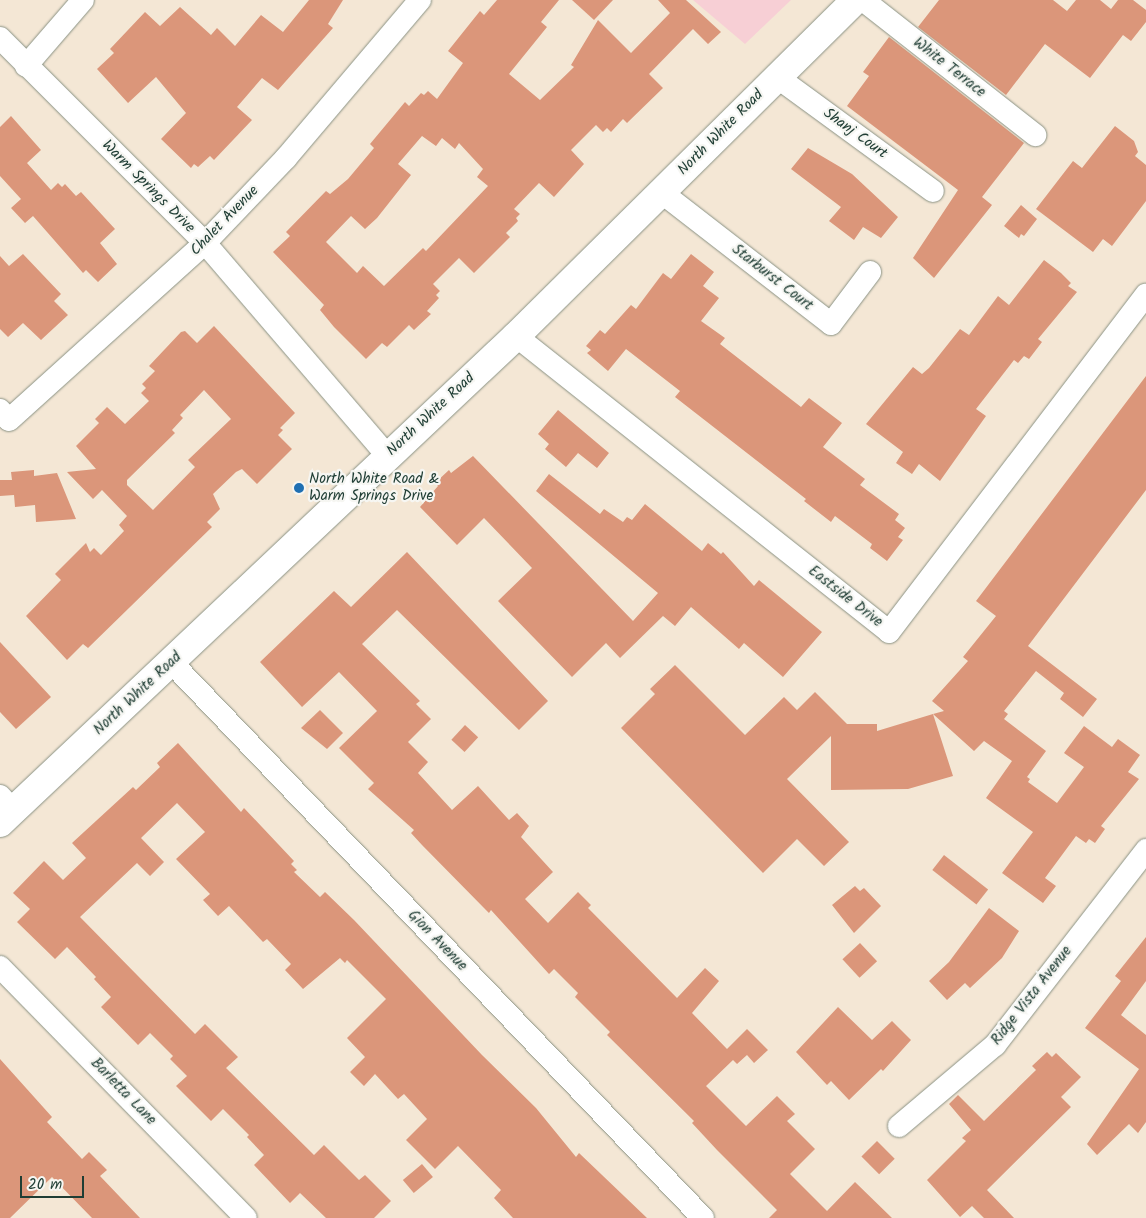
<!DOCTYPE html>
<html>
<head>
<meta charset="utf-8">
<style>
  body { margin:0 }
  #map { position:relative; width:1146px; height:1218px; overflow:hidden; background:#f4e7d5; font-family:Kalam,sans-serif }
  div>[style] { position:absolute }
  .built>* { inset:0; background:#f7cfd5 }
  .building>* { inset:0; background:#db967a; transform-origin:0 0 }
  .roads { filter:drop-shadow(0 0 1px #8a9284) drop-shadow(0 0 1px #8a9284) }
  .street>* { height:22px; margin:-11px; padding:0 11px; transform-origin:11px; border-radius:11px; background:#fff }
  .secondary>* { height:28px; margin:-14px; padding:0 14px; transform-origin:14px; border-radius:14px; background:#fff }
  .dots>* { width:14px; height:14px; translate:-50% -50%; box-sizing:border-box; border:2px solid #f6f6f2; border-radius:50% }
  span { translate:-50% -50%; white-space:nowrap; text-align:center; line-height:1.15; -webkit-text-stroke:4.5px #f6f6f2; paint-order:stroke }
  .street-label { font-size:15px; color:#1f3d34 }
  .poi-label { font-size:15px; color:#1f3d34 }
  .left { translate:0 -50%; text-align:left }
  .scale { position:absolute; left:20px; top:1176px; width:64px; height:22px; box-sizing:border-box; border:2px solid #1f3d34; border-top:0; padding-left:6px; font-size:15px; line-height:18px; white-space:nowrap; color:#1f3d34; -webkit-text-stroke:4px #f6f6f2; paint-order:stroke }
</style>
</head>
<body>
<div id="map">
  <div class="built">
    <i style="clip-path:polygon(693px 0,791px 0,745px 44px)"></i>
  </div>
  <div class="building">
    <i style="clip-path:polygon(309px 0,343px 0,328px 24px,333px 28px,278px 90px,262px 78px,237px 107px,252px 120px,214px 160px,210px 156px,198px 167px,194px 164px,191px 168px,161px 139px,186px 113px,156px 77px,128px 103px,97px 69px,114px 53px,110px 49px,145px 12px,160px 26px,180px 7px,211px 35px,217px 28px,235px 46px,261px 15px,283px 32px)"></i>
    <i style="clip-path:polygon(evenodd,497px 0,559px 0,541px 22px,547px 27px,509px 74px,540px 100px,574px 67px,571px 65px,598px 20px,631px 53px,670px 13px,658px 0,686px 0,721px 32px,708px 44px,693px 29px,685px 37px,649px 74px,663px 88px,627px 123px,623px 119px,611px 132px,607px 128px,603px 132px,596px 125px,571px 150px,584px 164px,554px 197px,539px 183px,514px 209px,520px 214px,516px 218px,518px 221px,506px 233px,510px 237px,474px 273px,459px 258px,433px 284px,440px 291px,436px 295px,439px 298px,427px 311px,431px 314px,414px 330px,409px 325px,387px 347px,382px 343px,366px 359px,334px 327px,320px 310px,324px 305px,273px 252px,290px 236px,286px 232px,326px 191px,330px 194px,348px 179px,374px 148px,370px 144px,405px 102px,409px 106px,421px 93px,424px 95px,428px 91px,437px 99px,463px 63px,448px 51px,480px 11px,484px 15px,497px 0,422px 136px,436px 146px,442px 138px,455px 149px,459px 143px,483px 169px,477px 177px,488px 186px,426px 251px,423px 248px,384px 286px,363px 266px,357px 273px,326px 242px,351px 216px,365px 229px,377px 218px,411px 175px,398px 164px,422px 136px)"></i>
    <i style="clip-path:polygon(572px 0,613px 0,594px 20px)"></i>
    <i style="clip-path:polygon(939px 0,1053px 0,1067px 11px,1076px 0,1100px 0,1111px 9px,1118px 0,1133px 0,1146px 10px,1146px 22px,1131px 41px,1123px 35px,1090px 78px,1045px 44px,1006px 95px,918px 27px)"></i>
    <i style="clip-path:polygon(889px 37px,1024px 143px,982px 197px,992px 205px,934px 278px,913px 258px,958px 190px,847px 106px,869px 76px,863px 72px)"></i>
    <i style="clip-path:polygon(11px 116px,41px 150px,27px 163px,51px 190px,58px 183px,62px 187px,65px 184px,76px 196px,81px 192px,115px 229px,100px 243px,117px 264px,98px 282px,86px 270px,83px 273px,33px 216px,25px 223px,11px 208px,21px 199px,0 176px,0 127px)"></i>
    <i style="clip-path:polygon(1115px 126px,1134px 141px,1138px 152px,1135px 156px,1146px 165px,1146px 201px,1112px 246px,1103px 239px,1093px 252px,1036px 209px,1073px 161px,1082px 168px)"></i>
    <i style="clip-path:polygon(808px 148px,852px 174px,898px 217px,881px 238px,863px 227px,854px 240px,829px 221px,841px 207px,791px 169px)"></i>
    <i style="clip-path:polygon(1021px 205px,1037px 219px,1024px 236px,1021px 234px,1019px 238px,1004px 226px)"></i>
    <i style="clip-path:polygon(23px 254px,61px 294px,54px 301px,68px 315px,41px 340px,23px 323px,8px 337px,0 329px,0 256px,9px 266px)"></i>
    <i style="clip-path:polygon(691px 254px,714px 272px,703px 286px,719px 298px,701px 321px,725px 338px,720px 344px,801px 407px,809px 398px,842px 423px,823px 447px,865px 479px,860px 485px,899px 514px,895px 520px,905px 528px,898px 537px,903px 540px,887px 561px,870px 548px,872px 544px,835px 516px,831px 522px,804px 501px,806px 499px,675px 397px,680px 391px,626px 349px,608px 371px,587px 353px,591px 350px,586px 346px,600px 330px,605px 334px,631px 305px,636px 309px,663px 273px,671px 279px)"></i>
    <i style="clip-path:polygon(1044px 260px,1061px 273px,1071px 283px,1068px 286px,1077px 292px,1038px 339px,1042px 342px,1029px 359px,1024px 356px,1018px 363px,1014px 360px,976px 409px,986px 416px,940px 481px,919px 464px,912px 474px,896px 463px,903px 452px,866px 424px,913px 367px,922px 374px,929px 368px,960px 329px,969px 335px,998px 296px,1009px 305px)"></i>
    <i style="clip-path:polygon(evenodd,214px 326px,295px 413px,280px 428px,283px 430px,278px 435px,292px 449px,257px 484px,242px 469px,236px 472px,213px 494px,220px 509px,207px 522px,212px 527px,88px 648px,83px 644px,67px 660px,26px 616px,61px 580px,55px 574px,86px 543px,90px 552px,94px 548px,101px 555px,124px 531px,119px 525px,127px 516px,102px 490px,93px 499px,67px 472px,96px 469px,76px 446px,99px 423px,95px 419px,107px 407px,125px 424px,149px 401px,141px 393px,146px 388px,142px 384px,155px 371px,149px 366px,181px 332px,185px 331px,197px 343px,214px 326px,204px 390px,231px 419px,188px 460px,195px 467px,153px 510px,127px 485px,127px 480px,175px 433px,172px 430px,183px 418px,180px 415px,204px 390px)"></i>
    <i style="clip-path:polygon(1146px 376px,1146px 490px,1028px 646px,1097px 699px,1083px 717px,1060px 699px,1064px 693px,1036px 671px,1004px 711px,1008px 714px,1004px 719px,1046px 751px,1027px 777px,1030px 779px,1028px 782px,1057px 803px,1084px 767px,1064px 753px,1084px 726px,1112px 747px,1118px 739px,1140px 755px,1128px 772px,1139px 779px,1101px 826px,1105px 829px,1095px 843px,1089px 839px,1086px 843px,1076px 836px,1045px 878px,1056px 886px,1043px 903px,1002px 873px,1033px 832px,986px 798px,1012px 761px,984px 741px,974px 751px,933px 714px,944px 711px,932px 701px,968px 661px,963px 657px,996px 616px,976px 601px)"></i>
    <i style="clip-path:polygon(558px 410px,609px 453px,597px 468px,578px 453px,566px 467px,545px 449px,549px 444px,538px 434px)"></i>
    <i style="clip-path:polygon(473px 456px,633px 621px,658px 593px,536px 491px,549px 474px,600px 514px,604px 509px,623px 522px,627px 517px,632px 520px,645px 504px,702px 551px,708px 543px,721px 554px,723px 552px,754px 586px,759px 580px,822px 632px,783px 677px,744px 643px,739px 649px,691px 607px,675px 626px,663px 616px,620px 658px,606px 643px,572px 677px,498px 601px,532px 568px,484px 518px,457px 545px,420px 507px,438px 486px,435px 483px,449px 470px,451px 473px)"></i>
    <i style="clip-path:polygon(34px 470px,34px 476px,57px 473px,76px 519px,36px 522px,35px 505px,15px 507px,14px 495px,0 496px,0 480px,12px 480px,11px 472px)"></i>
    <i style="clip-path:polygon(407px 552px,548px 701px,519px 730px,397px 610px,362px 644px,420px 701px,416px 704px,431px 719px,408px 742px,428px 762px,418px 773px,452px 810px,478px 786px,509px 820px,517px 813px,529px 826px,521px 837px,553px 872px,525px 899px,548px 923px,578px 892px,591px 905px,588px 908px,677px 998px,705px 968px,719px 981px,692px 1013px,727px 1049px,747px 1029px,768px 1050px,754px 1063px,747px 1055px,737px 1064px,733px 1060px,706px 1086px,746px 1126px,777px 1096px,795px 1114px,787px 1121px,815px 1149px,790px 1174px,827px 1211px,855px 1182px,892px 1218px,769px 1218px,777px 1210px,717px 1150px,692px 1123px,694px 1121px,607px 1035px,610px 1032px,575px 997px,578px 993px,554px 969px,549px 974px,491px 910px,489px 913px,484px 908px,422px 845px,411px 833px,414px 830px,368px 789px,374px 783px,339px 748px,377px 711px,339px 672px,302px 707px,260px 662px,334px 591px,351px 607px)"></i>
    <i style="clip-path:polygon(0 642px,51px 697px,16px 729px,0 712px)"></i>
    <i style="clip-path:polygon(675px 665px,745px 735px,784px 697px,797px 710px,815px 692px,847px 724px,877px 724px,877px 731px,933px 714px,953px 776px,908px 789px,831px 790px,831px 736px,787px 779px,849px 842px,824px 866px,797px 839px,763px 873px,621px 728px,655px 694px,650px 689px)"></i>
    <i style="clip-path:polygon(320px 710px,343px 733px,327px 749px,301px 728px)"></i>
    <i style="left:465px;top:725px;width:18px;height:20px;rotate:43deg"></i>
    <i style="clip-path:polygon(178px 743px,241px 812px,244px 808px,294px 861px,291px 864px,297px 870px,294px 872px,320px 897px,325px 892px,354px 920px,482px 1055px,536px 1108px,576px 1157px,579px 1153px,647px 1218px,513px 1218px,494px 1198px,501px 1190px,458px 1146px,435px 1169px,406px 1140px,427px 1119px,404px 1094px,398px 1099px,375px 1074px,364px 1086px,350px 1072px,365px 1057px,347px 1038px,386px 999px,347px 960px,345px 963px,340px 958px,303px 989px,285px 970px,291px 964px,267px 939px,263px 942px,229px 906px,218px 916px,203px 900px,210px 894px,176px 859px,205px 832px,177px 803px,141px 838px,164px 862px,150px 876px,137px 863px,80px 917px,195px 1034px,205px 1024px,238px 1057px,226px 1068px,314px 1155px,324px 1145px,359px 1180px,365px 1175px,391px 1201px,374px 1218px,326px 1218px,300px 1193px,290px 1203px,254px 1165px,264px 1155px,247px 1137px,249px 1135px,223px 1109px,211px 1121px,176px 1086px,187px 1076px,170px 1059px,173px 1056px,150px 1033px,138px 1045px,101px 1007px,111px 997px,94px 979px,96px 977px,67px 947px,55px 959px,17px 922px,30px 909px,13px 893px,44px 861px,63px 880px,86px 858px,72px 843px,133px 787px,136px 790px,160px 767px,157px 763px)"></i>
    <i style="left:944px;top:855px;width:56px;height:19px;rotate:38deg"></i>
    <i style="clip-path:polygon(855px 886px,860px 891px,864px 888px,881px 906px,854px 933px,832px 905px)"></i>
    <i style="clip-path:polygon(989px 908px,1019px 931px,1002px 958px,970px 988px,965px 983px,947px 1000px,929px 981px,949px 962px)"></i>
    <i style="clip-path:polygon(1146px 937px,1146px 981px,1121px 1015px,1146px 1035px,1146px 1122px,1138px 1133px,1129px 1124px,1097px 1155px,1087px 1144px,1139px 1069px,1085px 1028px,1121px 981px,1115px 976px)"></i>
    <i style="left:860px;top:943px;width:25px;height:24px;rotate:47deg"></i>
    <i style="clip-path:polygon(838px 1007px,872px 1040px,892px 1021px,911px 1040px,883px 1071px,881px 1069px,849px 1100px,831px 1081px,827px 1085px,796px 1052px)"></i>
    <i style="clip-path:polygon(1047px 1052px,1052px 1057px,1056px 1053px,1081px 1077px,1061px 1097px,1071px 1107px,987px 1190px,1014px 1218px,984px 1218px,972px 1206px,960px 1217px,927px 1180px,966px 1141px,962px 1138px,971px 1130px,949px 1104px,958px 1095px,984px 1121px,1036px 1070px,1032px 1066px)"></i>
    <i style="clip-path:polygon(0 1059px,52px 1117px,47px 1122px,82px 1159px,89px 1152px,107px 1170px,100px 1176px,140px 1218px,92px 1218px,52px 1177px,10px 1218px,0 1218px)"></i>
    <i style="left:877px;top:1141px;width:25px;height:22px;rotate:45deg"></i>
    <i style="left:422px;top:1164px;width:17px;height:25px;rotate:50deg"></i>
  </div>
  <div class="roads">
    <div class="street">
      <i style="left:863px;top:0;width:219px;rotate:38.1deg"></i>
      <i style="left:0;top:38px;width:290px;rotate:45deg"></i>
      <i style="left:205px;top:243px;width:279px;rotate:49.4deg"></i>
      <i style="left:26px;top:66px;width:87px;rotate:-49.2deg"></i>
      <i style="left:777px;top:77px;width:193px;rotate:36.2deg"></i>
      <i style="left:661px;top:192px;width:215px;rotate:37.8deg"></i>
      <i style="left:831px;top:324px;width:65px;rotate:-53.1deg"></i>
      <i style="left:516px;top:336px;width:476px;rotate:38.4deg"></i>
      <i style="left:889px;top:632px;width:424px;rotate:-52.7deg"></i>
      <i style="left:0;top:410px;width:13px;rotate:48deg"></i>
      <i style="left:9px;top:420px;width:264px;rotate:-42.1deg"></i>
      <i style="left:205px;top:243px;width:117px;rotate:-46.4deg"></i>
      <i style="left:286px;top:158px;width:207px;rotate:-49.7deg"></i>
      <i style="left:172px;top:663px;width:768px;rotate:46.27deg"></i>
      <i style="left:0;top:796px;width:19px;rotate:47deg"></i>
      <i style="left:0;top:967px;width:351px;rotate:45.6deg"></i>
      <i style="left:899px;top:1126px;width:126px;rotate:-40.2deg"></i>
      <i style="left:995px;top:1045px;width:247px;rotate:-52.2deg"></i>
    </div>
    <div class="secondary">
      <i style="left:0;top:823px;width:710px;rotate:-43.34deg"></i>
      <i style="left:516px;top:336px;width:477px;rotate:-44.7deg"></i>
    </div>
  </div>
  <div class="dots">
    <i style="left:299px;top:488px;background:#1f6fb2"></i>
  </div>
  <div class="street-label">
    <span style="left:949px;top:68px;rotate:38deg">White Terrace</span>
    <span style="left:721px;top:133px;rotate:-45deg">North White Road</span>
    <span style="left:855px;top:134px;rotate:36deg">Shanj Court</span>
    <span style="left:148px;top:187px;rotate:45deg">Warm Springs Drive</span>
    <span style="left:225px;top:221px;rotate:-46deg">Chalet Avenue</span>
    <span style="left:772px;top:278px;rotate:38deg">Starburst Court</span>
    <span style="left:431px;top:415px;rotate:-43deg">North White Road</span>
    <span style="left:845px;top:597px;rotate:38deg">Eastside Drive</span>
    <span style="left:138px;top:694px;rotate:-43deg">North White Road</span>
    <span style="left:437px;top:941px;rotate:46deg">Gion Avenue</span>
    <span style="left:1032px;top:996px;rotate:-52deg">Ridge Vista Avenue</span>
    <span style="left:123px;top:1092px;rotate:46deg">Barletta Lane</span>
  </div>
  <div class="poi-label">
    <span class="left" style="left:309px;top:488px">North White Road &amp;<br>Warm Springs Drive</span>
  </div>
  <div class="scale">20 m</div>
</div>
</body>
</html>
